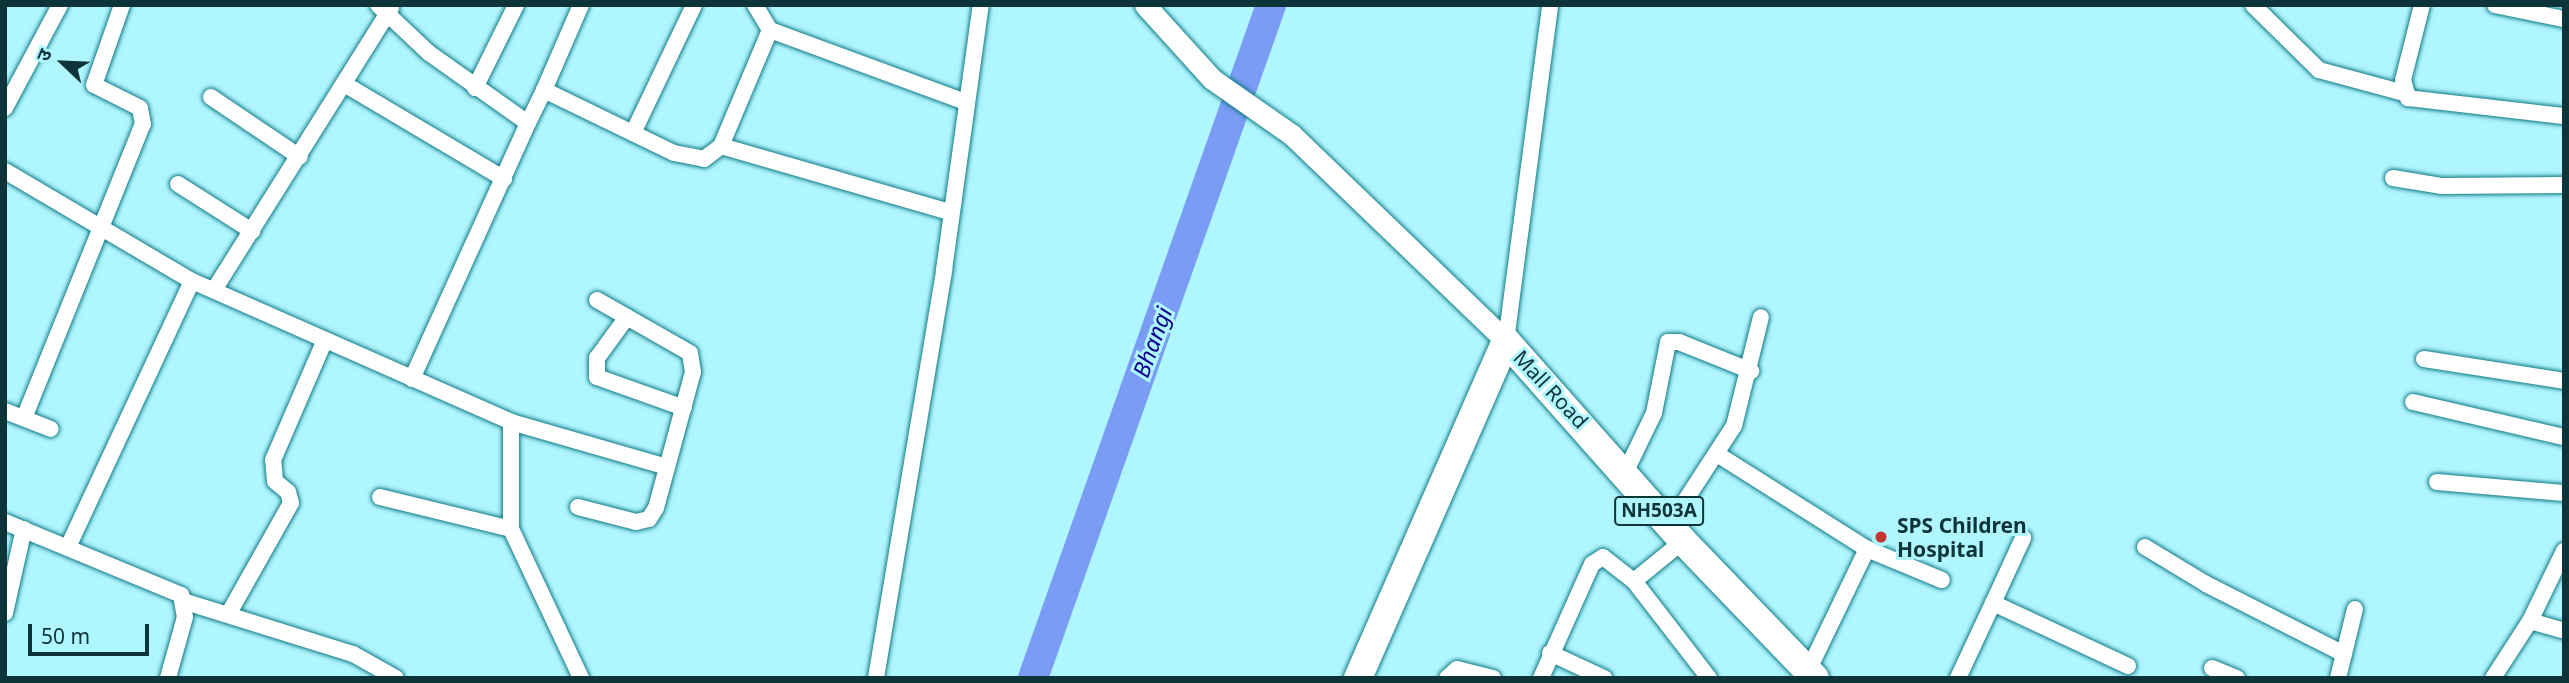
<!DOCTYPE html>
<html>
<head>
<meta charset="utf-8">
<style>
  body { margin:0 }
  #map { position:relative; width:2569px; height:683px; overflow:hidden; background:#b0f6ff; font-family:"Noto Sans","Noto Sans Devanagari",sans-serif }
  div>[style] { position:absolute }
  .river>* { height:30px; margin:-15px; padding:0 15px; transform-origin:15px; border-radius:15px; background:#7a9cf5 }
  .roads { filter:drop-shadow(0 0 2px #107a85) drop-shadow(0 0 2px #107a85) }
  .minor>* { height:16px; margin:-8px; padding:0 8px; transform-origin:8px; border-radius:8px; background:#fff }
  .tertiary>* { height:21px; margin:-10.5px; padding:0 10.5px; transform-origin:10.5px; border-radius:10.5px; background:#fff }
  .trunk>* { height:28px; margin:-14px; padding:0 14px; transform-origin:14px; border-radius:14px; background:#fff }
  .dots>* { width:19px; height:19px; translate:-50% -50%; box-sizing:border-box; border:4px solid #b0f6ff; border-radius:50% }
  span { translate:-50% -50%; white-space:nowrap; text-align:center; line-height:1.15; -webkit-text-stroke:6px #b0f6ff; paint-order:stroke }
  .shield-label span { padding:2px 5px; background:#b0f6ff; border:2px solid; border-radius:5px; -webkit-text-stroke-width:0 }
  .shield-label { font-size:19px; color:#0d3439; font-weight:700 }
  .street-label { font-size:21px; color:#0d3439 }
  .poi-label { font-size:21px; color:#0d3439; font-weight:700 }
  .left { translate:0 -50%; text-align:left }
  .water-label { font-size:23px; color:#0c018e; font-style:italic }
  .frame { position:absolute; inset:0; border:7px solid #0d3439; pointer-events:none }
  .north { position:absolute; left:28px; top:28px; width:70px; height:70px; -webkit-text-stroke:5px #b0f6ff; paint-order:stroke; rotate:293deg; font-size:19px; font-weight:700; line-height:28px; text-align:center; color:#0d3439 }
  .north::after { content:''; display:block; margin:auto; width:24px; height:32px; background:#0d3439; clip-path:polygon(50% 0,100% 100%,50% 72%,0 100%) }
  .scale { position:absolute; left:28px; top:624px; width:121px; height:32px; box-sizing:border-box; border:4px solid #0d3439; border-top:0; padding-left:9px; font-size:21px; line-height:24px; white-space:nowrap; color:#0d3439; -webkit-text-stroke:5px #b0f6ff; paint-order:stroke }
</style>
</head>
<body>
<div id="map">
  <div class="river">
    <i style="left:1033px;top:678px;width:714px;rotate:-70.52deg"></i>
  </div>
  <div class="roads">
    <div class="minor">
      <i style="left:378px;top:5px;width:70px;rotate:43.3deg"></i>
      <i style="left:429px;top:53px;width:121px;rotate:35.3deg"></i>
      <i style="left:528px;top:123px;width:281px;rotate:114.4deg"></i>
      <i style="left:581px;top:5px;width:93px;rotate:113.5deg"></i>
      <i style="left:544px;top:90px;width:144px;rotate:25.9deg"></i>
      <i style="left:674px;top:153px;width:31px;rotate:11deg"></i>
      <i style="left:704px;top:159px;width:21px;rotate:-37deg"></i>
      <i style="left:721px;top:146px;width:126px;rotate:-67.1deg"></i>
      <i style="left:770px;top:30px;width:29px;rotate:-121deg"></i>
      <i style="left:2253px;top:5px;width:93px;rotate:44.6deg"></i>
      <i style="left:2319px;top:70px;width:88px;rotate:15.1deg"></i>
      <i style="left:2422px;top:5px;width:77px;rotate:104.2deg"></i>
      <i style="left:2403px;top:80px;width:19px;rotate:74deg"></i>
      <i style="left:2408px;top:98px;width:157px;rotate:6.6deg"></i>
      <i style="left:2495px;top:5px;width:70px;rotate:11.5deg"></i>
      <i style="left:770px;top:30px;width:209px;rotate:20.2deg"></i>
      <i style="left:346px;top:85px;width:184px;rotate:30.7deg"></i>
      <i style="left:475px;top:88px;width:93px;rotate:-63.7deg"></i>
      <i style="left:211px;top:97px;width:107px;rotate:34deg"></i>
      <i style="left:5px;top:108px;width:117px;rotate:-61.9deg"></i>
      <i style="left:528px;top:123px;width:37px;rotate:-64deg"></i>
      <i style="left:633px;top:133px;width:142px;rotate:-64.5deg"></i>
      <i style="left:721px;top:146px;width:238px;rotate:16.1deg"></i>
      <i style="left:5px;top:171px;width:217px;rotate:30.5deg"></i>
      <i style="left:192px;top:281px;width:349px;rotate:23.8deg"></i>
      <i style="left:511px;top:422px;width:107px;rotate:90deg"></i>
      <i style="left:511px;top:529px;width:165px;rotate:64.8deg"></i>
      <i style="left:2393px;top:178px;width:50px;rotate:9.3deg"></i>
      <i style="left:2442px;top:186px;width:122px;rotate:-0.5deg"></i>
      <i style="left:178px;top:184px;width:88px;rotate:32.4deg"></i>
      <i style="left:214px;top:290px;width:333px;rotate:-57.9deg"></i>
      <i style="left:627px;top:317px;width:51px;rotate:126.2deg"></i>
      <i style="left:597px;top:358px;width:19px;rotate:90deg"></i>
      <i style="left:597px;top:377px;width:92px;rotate:19.6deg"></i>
      <i style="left:1506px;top:341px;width:339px;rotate:-82.5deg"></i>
      <i style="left:2424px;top:359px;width:142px;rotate:8.9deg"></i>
      <i style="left:2413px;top:402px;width:155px;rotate:13.1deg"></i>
      <i style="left:5px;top:411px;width:49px;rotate:21.4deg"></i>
      <i style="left:24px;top:418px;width:317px;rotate:-68deg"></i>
      <i style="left:143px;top:124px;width:16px;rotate:-101deg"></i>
      <i style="left:140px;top:108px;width:51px;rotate:-153.4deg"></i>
      <i style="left:94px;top:85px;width:85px;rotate:-70.7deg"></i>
      <i style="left:511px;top:422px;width:162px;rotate:16.1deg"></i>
      <i style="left:1717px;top:454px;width:178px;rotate:32.3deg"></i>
      <i style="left:1867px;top:549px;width:81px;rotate:22.5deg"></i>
      <i style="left:1626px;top:471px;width:64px;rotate:-64.2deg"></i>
      <i style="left:1654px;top:413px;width:72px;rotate:-78.8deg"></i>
      <i style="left:1668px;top:342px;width:11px"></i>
      <i style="left:1679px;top:342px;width:78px;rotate:21.9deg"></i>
      <i style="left:2437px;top:482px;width:127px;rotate:5deg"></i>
      <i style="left:380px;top:497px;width:135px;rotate:13.7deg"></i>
      <i style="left:578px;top:507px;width:60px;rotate:14.5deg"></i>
      <i style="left:636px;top:522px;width:13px;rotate:-13deg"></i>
      <i style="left:649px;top:519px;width:13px;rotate:-58deg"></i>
      <i style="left:656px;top:508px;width:141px;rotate:-74.8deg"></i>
      <i style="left:693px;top:372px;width:19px;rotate:-99deg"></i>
      <i style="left:690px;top:353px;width:107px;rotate:-150.3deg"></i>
      <i style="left:5px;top:522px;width:191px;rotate:22.5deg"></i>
      <i style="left:181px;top:595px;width:22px;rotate:80deg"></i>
      <i style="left:185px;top:617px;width:63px;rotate:105.6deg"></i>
      <i style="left:1670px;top:524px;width:117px;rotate:-56.9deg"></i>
      <i style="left:1734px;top:426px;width:112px;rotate:-76.1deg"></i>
      <i style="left:68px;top:547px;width:293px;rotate:-65deg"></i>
      <i style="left:2145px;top:547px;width:71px;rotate:31.2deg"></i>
      <i style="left:2206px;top:584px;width:155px;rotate:26.9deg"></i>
      <i style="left:1634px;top:581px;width:63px;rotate:-39.2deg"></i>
      <i style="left:186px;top:602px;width:175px;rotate:17.3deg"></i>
      <i style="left:353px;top:654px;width:49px;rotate:29.2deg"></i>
      <i style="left:1993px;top:603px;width:72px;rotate:-65.2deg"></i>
      <i style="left:5px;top:613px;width:86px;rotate:-77.3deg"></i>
      <i style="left:229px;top:613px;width:126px;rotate:-60.6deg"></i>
      <i style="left:291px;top:503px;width:11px;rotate:-105deg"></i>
      <i style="left:288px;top:492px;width:17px;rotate:-140deg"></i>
      <i style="left:275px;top:481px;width:21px;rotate:-95deg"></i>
      <i style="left:273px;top:460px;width:131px;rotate:-66.6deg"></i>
      <i style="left:2530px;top:621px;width:35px;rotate:16deg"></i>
      <i style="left:1550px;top:653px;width:60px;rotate:24.8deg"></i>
      <i style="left:2212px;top:668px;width:27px;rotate:22deg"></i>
      <i style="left:1808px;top:671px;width:136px;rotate:-64.2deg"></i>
      <i style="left:876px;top:678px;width:414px;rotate:-80.5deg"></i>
      <i style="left:944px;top:270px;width:268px;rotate:-82.1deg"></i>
      <i style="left:1447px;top:678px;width:13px;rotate:-42deg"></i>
      <i style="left:1457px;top:669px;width:37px;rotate:14deg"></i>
      <i style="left:1541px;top:678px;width:125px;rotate:-65.9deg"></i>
      <i style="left:1592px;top:564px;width:13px;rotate:-32deg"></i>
      <i style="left:1603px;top:557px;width:39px;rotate:38deg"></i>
      <i style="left:1634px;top:581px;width:123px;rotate:52.3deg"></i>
      <i style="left:1958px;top:678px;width:83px;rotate:-65deg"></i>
      <i style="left:1993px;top:603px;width:149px;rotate:25deg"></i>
      <i style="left:2338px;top:678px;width:71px;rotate:-76.2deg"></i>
      <i style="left:2493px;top:678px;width:68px;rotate:-57deg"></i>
      <i style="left:2530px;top:621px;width:78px;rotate:-64.1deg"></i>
    </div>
    <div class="tertiary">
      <i style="left:1145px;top:5px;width:100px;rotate:47.8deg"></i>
      <i style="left:1212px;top:79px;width:98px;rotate:35deg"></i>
      <i style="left:1292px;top:135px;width:297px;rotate:43.9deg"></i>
    </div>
    <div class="trunk">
      <i style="left:1358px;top:678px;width:368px;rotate:-66.3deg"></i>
      <i style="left:1506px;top:341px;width:267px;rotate:48.5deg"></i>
      <i style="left:1683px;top:541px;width:190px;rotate:46.1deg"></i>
    </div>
  </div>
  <div class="dots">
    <i style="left:1881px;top:537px;background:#c53632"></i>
  </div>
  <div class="shield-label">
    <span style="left:1659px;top:511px">NH503A</span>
  </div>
  <div class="street-label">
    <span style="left:1551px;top:389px;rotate:47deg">Mall Road</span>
  </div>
  <div class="poi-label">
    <span class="left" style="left:1897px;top:537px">SPS Children<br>Hospital</span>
  </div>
  <div class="water-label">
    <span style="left:1152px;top:342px;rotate:-70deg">Bhangi</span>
  </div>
  <div class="frame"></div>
  <div class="north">उ</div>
  <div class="scale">50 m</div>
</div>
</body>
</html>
